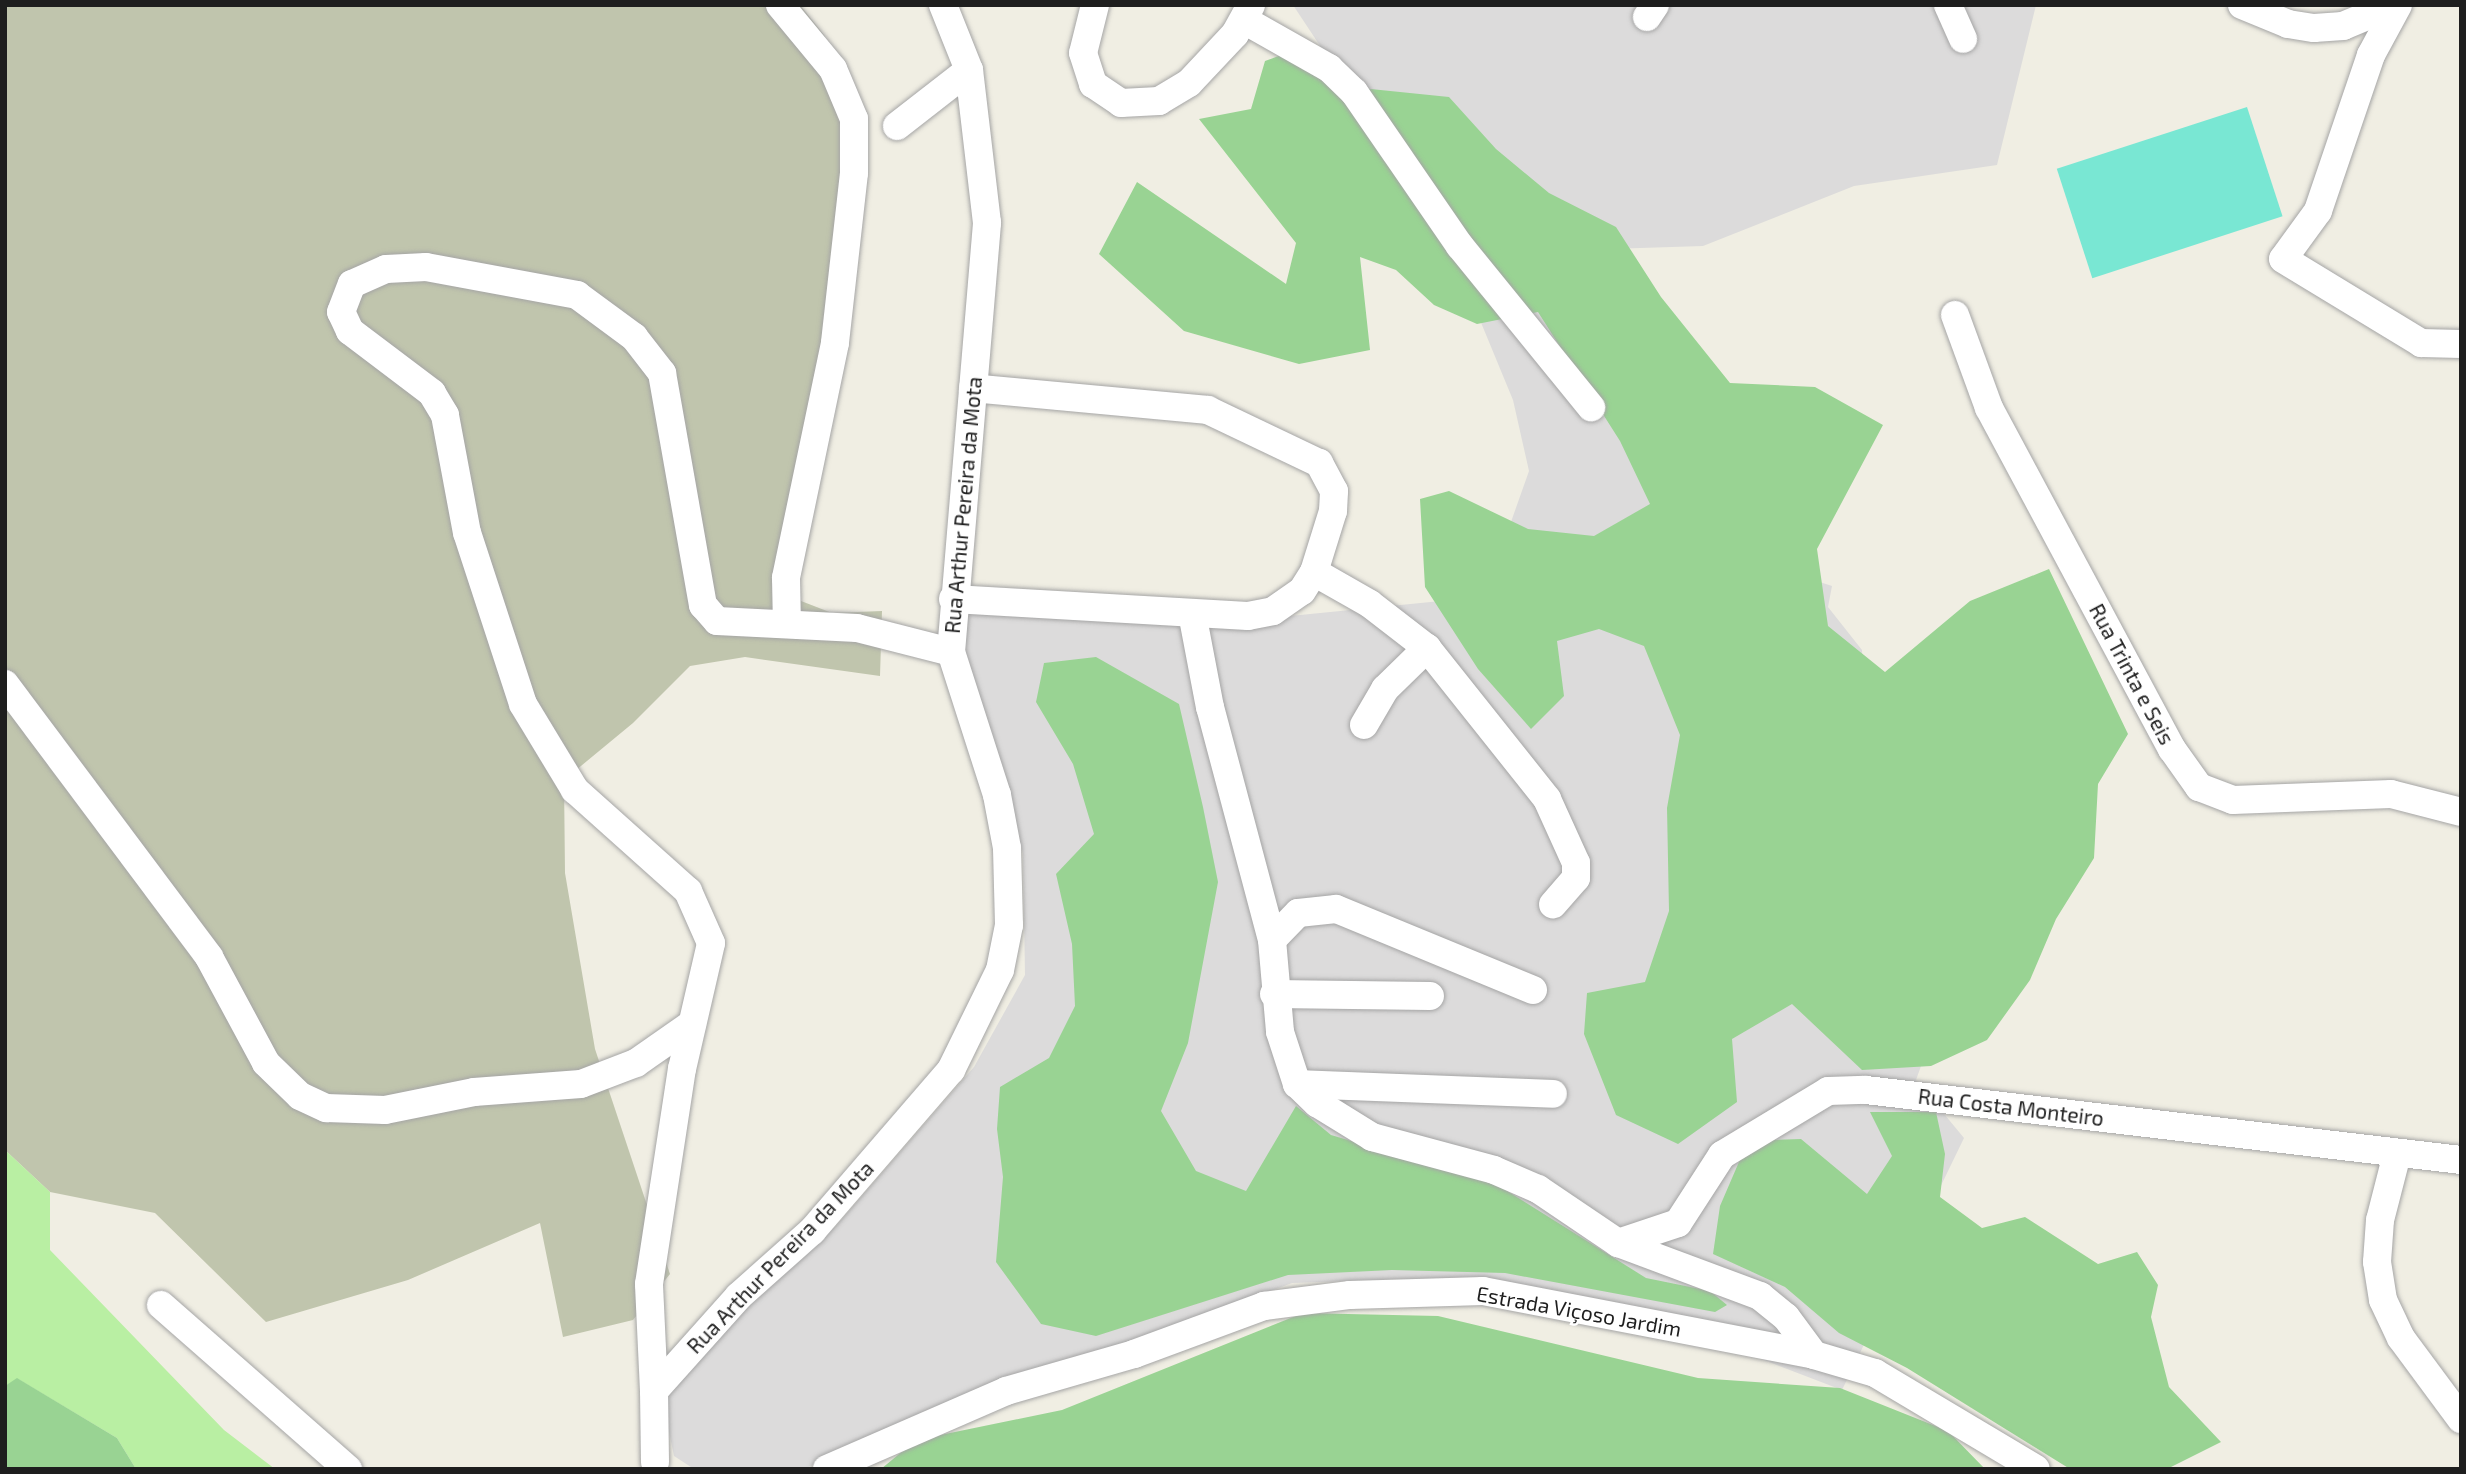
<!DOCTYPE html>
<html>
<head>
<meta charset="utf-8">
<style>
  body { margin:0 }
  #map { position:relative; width:2466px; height:1474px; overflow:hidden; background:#f0eee3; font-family:"Exo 2",sans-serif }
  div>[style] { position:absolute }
  .residential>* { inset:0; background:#dcdbdb }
  .construction>* { inset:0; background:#c0c5ad }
  .grass>* { inset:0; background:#b9efa3 }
  .forest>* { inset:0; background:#99d393 }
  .pitch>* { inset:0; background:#79e7d3; transform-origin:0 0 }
  .roads { filter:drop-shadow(0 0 2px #a5a5a5) drop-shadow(0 0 2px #a5a5a5) }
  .minor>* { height:28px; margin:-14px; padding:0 14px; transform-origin:14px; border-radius:14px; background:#fff }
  span { translate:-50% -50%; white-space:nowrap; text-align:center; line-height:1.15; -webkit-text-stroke:5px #fff; paint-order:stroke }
  .street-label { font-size:21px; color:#1e1e1e }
  .frame { position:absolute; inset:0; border:7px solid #1e1e1e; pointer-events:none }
</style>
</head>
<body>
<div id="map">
  <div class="residential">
    <i style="clip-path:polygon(1293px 5px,2036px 5px,1997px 165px,1854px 186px,1703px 246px,1609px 249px,1783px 570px,1832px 586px,1828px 607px,1862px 650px,1863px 690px,1936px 1024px,1916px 1080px,1964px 1138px,1842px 1390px,1756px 1357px,1404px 1279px,1292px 1283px,803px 1469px,694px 1469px,674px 1456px,662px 1398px,716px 1333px,836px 1226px,974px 1067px,1025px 975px,1023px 853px,949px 607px,1269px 618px,1531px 592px,1506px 536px,1529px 471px,1513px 400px,1444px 233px)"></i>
  </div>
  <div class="construction">
    <i style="clip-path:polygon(5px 5px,800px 5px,824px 35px,866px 129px,782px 576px,801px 601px,832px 613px,882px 611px,880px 676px,745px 657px,690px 666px,633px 723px,564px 780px,565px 873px,595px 1049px,670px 1274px,633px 1320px,563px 1337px,540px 1223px,408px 1280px,266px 1322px,155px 1213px,50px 1192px,5px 1150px)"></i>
  </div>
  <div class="grass">
    <i style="clip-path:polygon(5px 1150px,50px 1192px,50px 1250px,224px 1430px,275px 1469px,136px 1469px,117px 1438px,18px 1379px,5px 1386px)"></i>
  </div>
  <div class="forest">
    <i style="clip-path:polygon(1289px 52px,1351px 87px,1449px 97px,1496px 149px,1549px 193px,1616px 227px,1661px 297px,1730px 383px,1815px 387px,1883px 425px,1817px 549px,1828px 626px,1885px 672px,1970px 601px,2049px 569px,2128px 734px,2098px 784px,2094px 858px,2056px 919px,2030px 980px,1987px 1040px,1931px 1066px,1862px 1070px,1792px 1004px,1732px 1039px,1737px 1102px,1678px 1144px,1616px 1115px,1584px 1034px,1587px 993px,1645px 982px,1669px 911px,1667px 808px,1680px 735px,1644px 646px,1599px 629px,1557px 641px,1564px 696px,1531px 729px,1478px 669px,1425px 587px,1420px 499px,1449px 491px,1528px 529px,1594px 536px,1650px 504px,1620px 441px,1538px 312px,1477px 324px,1434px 305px,1396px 270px,1360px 257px,1370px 350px,1299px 364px,1184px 331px,1099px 254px,1137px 182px,1286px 284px,1296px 243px,1199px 119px,1251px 109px,1265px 61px)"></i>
    <i style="clip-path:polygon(1096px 657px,1179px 704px,1203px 807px,1218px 882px,1188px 1043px,1161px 1111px,1196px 1171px,1246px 1191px,1296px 1106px,1331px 1135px,1496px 1184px,1646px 1278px,1710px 1291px,1727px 1305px,1715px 1312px,1505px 1273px,1392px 1270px,1288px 1275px,1096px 1336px,1041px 1324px,996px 1262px,1003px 1177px,997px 1129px,1000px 1087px,1049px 1058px,1075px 1006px,1072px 944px,1056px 874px,1094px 834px,1073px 764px,1036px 702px,1044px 663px)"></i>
    <i style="clip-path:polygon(1870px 1112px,1936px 1112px,1945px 1154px,1940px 1197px,1982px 1228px,2025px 1217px,2098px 1264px,2137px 1252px,2158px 1285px,2151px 1317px,2169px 1387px,2221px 1442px,2167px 1469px,2070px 1469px,1907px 1368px,1839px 1333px,1785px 1287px,1713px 1254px,1720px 1206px,1748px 1141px,1801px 1139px,1867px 1194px,1892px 1156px)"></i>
    <i style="clip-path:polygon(1303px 1313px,1438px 1316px,1698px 1378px,1840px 1388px,1948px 1431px,1985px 1469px,881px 1469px,916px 1440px,1062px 1410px)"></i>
    <i style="clip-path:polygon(17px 1378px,117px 1438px,136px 1469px,5px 1469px,5px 1386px)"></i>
  </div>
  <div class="pitch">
    <i style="left:2247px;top:107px;width:115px;height:200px;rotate:72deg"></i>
  </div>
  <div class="roads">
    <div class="minor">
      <i style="left:780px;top:5px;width:83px;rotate:50.4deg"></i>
      <i style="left:833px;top:69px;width:54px;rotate:67.2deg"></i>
      <i style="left:854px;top:119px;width:54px;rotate:90deg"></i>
      <i style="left:854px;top:173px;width:171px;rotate:96.4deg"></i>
      <i style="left:835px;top:343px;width:240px;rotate:101.8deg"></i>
      <i style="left:786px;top:578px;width:46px;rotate:88.8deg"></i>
      <i style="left:1095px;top:5px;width:49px;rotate:104deg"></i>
      <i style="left:1083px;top:53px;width:33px;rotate:72deg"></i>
      <i style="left:1093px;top:84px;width:34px;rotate:34deg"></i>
      <i style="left:1121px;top:103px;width:38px;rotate:-3deg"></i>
      <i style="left:1159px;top:101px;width:35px;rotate:-31deg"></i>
      <i style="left:1189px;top:83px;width:67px;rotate:-46.8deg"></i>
      <i style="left:1235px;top:34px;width:33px;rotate:-61deg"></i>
      <i style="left:1948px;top:5px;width:37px;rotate:66deg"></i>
      <i style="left:2242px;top:5px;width:50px;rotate:22.4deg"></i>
      <i style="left:2288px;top:24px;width:26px;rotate:9deg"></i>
      <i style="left:2314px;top:28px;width:29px;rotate:-4deg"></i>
      <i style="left:2343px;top:26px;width:54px;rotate:-22.8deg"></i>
      <i style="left:2398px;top:5px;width:57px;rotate:118.4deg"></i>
      <i style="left:2371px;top:55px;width:165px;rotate:108.8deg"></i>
      <i style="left:2318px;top:211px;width:59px;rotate:126.1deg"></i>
      <i style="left:2283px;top:259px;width:162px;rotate:31.3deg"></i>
      <i style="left:2421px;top:343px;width:40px;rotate:1.4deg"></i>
      <i style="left:1647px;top:17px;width:14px;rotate:-56deg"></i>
      <i style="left:1244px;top:20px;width:98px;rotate:29.5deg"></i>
      <i style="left:1329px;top:68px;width:35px;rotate:44deg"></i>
      <i style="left:1354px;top:92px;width:187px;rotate:55.5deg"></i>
      <i style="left:1460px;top:246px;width:208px;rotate:50.9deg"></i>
      <i style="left:897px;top:126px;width:91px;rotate:-37.9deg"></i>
      <i style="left:1955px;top:315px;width:99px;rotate:69.9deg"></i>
      <i style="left:1989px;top:408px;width:387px;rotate:61.8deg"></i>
      <i style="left:2172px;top:749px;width:47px;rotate:54.6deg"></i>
      <i style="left:2199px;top:787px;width:36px;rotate:21deg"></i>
      <i style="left:2233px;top:800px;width:158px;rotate:-2.2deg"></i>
      <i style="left:2391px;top:794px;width:72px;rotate:14.4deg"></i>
      <i style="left:1314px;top:572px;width:64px;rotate:29.7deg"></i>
      <i style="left:1370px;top:604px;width:72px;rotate:37.7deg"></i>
      <i style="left:1427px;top:648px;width:193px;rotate:51.5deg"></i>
      <i style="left:1547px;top:799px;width:70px;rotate:65.6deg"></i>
      <i style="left:1576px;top:863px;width:15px;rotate:90deg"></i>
      <i style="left:1576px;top:878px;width:35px;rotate:131deg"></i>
      <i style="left:953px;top:599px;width:295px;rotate:3.3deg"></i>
      <i style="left:1248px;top:616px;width:25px;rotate:-11deg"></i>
      <i style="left:1273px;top:611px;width:35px;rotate:-35deg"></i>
      <i style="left:1302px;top:591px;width:22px;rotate:-58deg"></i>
      <i style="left:1314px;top:572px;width:64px;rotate:-72.7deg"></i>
      <i style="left:1333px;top:511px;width:20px;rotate:-87deg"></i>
      <i style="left:1334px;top:491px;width:32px;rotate:-118deg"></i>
      <i style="left:1319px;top:463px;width:123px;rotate:-154.5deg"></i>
      <i style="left:1208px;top:410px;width:236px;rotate:-174.7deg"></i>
      <i style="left:1192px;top:613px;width:96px;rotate:79.2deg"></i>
      <i style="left:1210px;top:707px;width:241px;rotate:75.1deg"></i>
      <i style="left:5px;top:684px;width:341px;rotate:53.2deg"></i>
      <i style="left:209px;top:957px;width:120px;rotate:61.7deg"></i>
      <i style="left:266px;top:1063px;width:47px;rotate:44.1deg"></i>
      <i style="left:300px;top:1096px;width:29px;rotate:25deg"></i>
      <i style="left:326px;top:1108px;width:59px;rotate:1.9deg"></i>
      <i style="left:385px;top:1110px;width:91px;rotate:-11.4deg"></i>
      <i style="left:474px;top:1092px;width:107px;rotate:-4.3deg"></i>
      <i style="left:581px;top:1084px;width:59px;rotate:-20.9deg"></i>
      <i style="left:636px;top:1063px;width:68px;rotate:-34.9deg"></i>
      <i style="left:1364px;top:725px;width:42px;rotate:-59.7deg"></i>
      <i style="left:1385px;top:689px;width:59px;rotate:-44.3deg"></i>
      <i style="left:1533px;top:990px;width:213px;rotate:-157.6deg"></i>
      <i style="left:1336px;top:909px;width:38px;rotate:174deg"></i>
      <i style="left:1298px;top:913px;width:37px;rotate:134deg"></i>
      <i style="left:1272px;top:940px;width:92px;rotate:85deg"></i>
      <i style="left:1280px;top:1032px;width:55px;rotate:71.9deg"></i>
      <i style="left:1297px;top:1084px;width:28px;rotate:44deg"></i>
      <i style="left:1317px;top:1103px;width:65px;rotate:31.7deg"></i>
      <i style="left:1372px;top:1137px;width:126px;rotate:15.1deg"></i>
      <i style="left:1494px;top:1170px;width:48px;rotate:23.4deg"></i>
      <i style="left:1538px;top:1189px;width:97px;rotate:34deg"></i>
      <i style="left:1618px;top:1243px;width:152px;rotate:20.5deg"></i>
      <i style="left:1760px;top:1296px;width:33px;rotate:39deg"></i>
      <i style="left:1786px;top:1317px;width:47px;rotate:53.6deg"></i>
      <i style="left:1274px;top:994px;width:156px;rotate:0.7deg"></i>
      <i style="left:1297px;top:1084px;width:256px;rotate:2.2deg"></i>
      <i style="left:2397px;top:1154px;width:68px;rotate:104.4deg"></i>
      <i style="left:2380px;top:1220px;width:42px;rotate:94.1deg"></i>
      <i style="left:2377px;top:1262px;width:38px;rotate:81deg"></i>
      <i style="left:2383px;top:1300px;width:42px;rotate:64.7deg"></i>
      <i style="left:2401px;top:1338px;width:101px;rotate:53.5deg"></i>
      <i style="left:1618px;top:1243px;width:63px;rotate:-18.4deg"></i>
      <i style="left:1678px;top:1223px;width:81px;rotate:-57.1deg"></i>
      <i style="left:1722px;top:1155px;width:124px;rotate:-31.1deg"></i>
      <i style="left:1828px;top:1091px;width:38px;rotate:-2deg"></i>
      <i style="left:1866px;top:1090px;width:599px;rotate:6.71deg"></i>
      <i style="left:161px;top:1305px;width:249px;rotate:41.3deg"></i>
      <i style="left:654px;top:1391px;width:107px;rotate:-92.7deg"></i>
      <i style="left:649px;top:1284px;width:218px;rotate:-81.3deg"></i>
      <i style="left:682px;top:1069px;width:129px;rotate:-77deg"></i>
      <i style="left:711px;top:943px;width:57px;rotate:-113.9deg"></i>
      <i style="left:688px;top:891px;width:152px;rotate:-138.2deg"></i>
      <i style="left:575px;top:790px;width:100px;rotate:-121.2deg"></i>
      <i style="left:523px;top:704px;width:180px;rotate:-108.1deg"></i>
      <i style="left:467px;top:533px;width:120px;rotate:-100.6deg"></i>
      <i style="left:445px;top:415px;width:26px;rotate:-121deg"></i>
      <i style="left:432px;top:393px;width:103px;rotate:-142.9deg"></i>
      <i style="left:350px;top:331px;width:21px;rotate:-115deg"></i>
      <i style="left:341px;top:312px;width:30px;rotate:-69deg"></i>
      <i style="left:352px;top:284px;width:37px;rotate:-24deg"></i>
      <i style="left:386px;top:269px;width:40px;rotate:-2.9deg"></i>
      <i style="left:426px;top:267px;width:154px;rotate:10.5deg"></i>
      <i style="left:577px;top:295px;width:71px;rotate:36.4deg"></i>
      <i style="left:634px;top:337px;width:46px;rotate:52.1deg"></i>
      <i style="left:662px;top:373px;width:236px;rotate:80deg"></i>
      <i style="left:703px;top:605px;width:21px;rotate:49deg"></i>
      <i style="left:717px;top:621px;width:140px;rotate:2.9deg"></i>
      <i style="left:857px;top:628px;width:97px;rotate:14.3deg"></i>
      <i style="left:655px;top:1462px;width:71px;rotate:-90.8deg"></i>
      <i style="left:654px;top:1391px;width:127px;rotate:-48.2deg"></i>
      <i style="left:739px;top:1296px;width:98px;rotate:-41.7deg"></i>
      <i style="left:812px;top:1231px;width:213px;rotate:-49.2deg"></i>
      <i style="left:951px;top:1070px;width:111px;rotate:-63.9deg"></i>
      <i style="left:1000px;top:970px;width:46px;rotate:-78.7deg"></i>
      <i style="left:1009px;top:925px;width:77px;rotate:-91.5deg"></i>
      <i style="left:1007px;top:848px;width:54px;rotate:-100.7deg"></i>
      <i style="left:997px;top:795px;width:150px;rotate:-107.8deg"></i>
      <i style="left:951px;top:652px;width:431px;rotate:-85.2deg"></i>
      <i style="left:987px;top:223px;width:154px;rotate:-96.7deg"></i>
      <i style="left:969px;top:70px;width:70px;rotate:-111.8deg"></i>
      <i style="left:827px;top:1469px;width:195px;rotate:-23.5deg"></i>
      <i style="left:1006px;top:1391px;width:133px;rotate:-16.1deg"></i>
      <i style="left:1134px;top:1354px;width:139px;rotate:-20.3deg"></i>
      <i style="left:1264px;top:1306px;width:87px;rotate:-7.3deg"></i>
      <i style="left:1350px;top:1295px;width:133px;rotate:-1.7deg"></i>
      <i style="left:1483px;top:1291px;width:337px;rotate:10.9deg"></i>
      <i style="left:1814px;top:1355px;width:64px;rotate:16.4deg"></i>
      <i style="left:1875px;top:1373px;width:187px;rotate:30.8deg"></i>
    </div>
  </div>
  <div class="street-label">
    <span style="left:963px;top:505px;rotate:-85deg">Rua Arthur Pereira da Mota</span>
    <span style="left:2132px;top:674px;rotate:62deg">Rua Trinta e Seis</span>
    <span style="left:2011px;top:1107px;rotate:7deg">Rua Costa Monteiro</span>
    <span style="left:780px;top:1257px;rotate:-46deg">Rua Arthur Pereira da Mota</span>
    <span style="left:1579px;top:1311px;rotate:10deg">Estrada Viçoso Jardim</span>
  </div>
  <div class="frame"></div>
</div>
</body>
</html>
